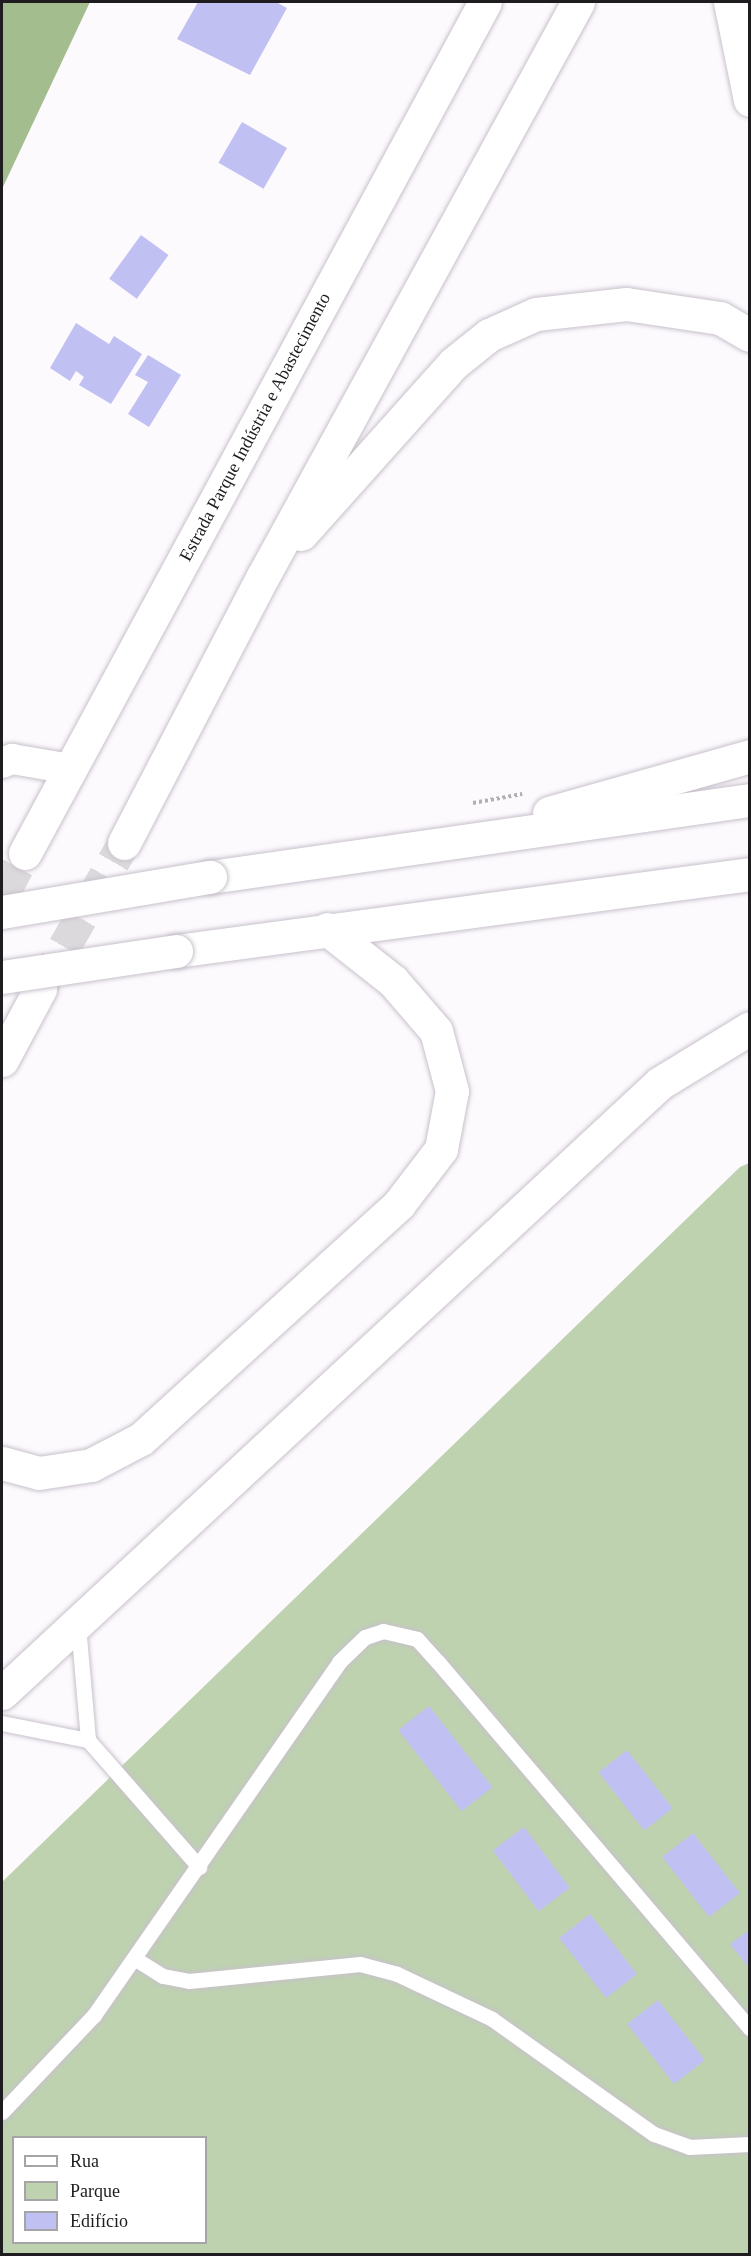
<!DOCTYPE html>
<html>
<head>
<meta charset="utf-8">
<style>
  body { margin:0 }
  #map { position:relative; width:751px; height:2256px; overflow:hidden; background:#fdfafe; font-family:Georgia,serif }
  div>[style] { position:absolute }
  .green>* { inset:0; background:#bed2b0 }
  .forest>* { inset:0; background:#a3bd8f }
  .building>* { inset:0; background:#c0c0f2; transform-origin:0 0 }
  .highway-tunnel>* { height:33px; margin-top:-16.5px; transform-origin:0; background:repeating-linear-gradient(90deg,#dcd9dd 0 33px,transparent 0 49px) }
  .path>* { height:4px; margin-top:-2px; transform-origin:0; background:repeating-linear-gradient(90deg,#b2afb3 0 3px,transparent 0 6px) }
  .roads { filter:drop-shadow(0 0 2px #c8c1cb) drop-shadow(0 0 2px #c8c1cb) }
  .lane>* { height:15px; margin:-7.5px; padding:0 7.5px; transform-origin:7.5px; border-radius:7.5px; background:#fff }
  .street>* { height:30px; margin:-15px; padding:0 15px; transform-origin:15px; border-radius:15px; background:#fff }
  .primary>* { height:33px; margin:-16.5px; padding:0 16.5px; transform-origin:16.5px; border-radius:16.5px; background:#fff }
  .highway>* { height:33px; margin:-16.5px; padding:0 16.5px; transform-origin:16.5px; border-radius:16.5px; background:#fff }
  .bridges { filter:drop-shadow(0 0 2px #c8c1cb) drop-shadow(0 0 2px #c8c1cb) }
  .highway-bridge>* { height:33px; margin:-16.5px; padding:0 16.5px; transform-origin:16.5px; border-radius:16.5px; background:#fff }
  span { translate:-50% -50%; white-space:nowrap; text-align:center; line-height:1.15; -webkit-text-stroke:4.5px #fff; paint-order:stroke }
  .street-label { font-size:18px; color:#1f1c20 }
  .frame { position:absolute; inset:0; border:3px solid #1f1c20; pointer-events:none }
  .legend { position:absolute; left:12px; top:2136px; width:195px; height:108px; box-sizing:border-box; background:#fff; border:2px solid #a5a4a6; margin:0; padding:8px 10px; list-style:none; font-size:18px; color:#1f1c20 }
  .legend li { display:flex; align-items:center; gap:12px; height:30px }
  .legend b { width:30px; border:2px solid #a5a4a6 }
</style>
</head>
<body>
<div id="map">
  <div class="green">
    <i style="clip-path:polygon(evenodd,749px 1163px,749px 2254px,2px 2254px,2px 1882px,740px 1167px,749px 1163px,14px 2138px,206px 2138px,206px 2242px,14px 2242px,14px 2138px)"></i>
  </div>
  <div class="forest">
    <i style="clip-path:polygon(2px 2px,90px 2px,2px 189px)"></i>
  </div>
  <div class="building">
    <i style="clip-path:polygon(198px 2px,276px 2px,287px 8px,250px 75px,177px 39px)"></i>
    <i style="left:242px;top:122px;width:52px;height:47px;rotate:30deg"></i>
    <i style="left:141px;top:235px;width:34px;height:54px;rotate:36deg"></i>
    <i style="clip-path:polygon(76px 323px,109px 344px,114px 336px,142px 354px,111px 404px,79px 385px,84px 377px,76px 371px,70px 381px,50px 368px)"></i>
    <i style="clip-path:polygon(148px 355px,181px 375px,149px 427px,128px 414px,148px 382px,135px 375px)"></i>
    <i style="left:429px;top:1706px;width:103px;height:39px;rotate:52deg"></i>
    <i style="left:627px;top:1750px;width:74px;height:36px;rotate:52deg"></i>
    <i style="left:524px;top:1827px;width:76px;height:39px;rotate:53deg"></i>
    <i style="left:693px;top:1833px;width:76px;height:39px;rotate:52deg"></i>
    <i style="left:590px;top:1914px;width:76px;height:39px;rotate:52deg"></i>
    <i style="clip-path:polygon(750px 1929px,750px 1969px,730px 1944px)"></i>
    <i style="left:658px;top:2000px;width:76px;height:39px;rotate:52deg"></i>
  </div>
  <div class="highway-tunnel">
    <i style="left:2px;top:896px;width:49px;rotate:-61.9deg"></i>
    <i style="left:40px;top:989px;width:168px;rotate:-60.1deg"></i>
  </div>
  <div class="path">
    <i style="left:473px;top:803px;width:50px;rotate:-10.4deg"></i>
  </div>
  <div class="roads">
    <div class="lane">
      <i style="left:78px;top:1625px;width:115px;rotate:85deg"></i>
      <i style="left:88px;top:1740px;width:169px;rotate:48.8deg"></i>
      <i style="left:2px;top:1723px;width:88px;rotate:11.2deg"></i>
      <i style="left:134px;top:1958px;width:34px;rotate:32deg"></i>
      <i style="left:163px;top:1976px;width:26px;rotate:11deg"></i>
      <i style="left:189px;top:1981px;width:172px;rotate:-5.7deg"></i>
      <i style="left:360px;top:1964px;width:38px;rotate:15deg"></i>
      <i style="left:397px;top:1974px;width:105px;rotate:25.3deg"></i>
      <i style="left:492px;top:2019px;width:199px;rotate:35.4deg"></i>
      <i style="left:654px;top:2134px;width:37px;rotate:20deg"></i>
      <i style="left:689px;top:2147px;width:61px;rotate:-2.8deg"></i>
      <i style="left:2px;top:2112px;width:134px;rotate:-46.5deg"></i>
      <i style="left:94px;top:2015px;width:430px;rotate:-55.2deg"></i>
      <i style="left:339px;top:1662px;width:36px;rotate:-44deg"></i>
      <i style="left:365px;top:1637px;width:19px;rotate:-18deg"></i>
      <i style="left:383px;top:1631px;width:35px;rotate:13deg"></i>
      <i style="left:417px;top:1639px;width:31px;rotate:48deg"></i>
      <i style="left:438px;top:1662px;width:481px;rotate:49.6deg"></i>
    </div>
    <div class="street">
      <i style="left:2px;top:763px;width:11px;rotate:-22deg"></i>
      <i style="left:12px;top:759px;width:59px;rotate:9.8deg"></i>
    </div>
    <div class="primary">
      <i style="left:2px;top:1693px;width:897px;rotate:-42.83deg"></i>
      <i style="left:660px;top:1083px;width:105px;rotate:-31.4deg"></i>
    </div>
    <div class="highway">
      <i style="left:730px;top:2px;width:100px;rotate:78.5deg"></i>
      <i style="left:301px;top:534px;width:229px;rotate:-48.2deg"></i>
      <i style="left:454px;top:363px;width:45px;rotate:-38.7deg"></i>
      <i style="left:489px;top:335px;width:51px;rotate:-24.1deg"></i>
      <i style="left:536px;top:314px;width:91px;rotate:-6.3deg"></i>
      <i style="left:626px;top:304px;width:95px;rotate:8.5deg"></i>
      <i style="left:720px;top:318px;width:34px;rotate:30deg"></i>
      <i style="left:549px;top:813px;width:209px;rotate:-15.8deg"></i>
      <i style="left:124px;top:843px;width:299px;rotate:-62.5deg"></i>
      <i style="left:262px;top:578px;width:657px;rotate:-61.25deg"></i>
      <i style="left:25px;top:853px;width:967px;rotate:-61.61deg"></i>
      <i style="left:210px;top:877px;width:545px;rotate:-8.12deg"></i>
      <i style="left:176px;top:951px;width:579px;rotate:-7.64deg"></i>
      <i style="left:2px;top:1060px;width:81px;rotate:-61.8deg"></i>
      <i style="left:2px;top:1463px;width:38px;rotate:15deg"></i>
      <i style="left:39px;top:1473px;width:53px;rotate:-8.7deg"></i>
      <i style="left:91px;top:1465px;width:56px;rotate:-27.5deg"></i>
      <i style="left:141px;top:1439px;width:349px;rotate:-42.3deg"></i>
      <i style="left:399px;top:1204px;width:69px;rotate:-52.6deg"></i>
      <i style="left:441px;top:1149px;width:59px;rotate:-79.3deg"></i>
      <i style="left:452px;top:1091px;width:62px;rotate:-104.9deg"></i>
      <i style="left:436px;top:1031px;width:66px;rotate:-130.7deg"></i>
      <i style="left:393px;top:981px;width:84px;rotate:-141.8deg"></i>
    </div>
  </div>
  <div class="bridges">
    <div class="highway-bridge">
      <i style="left:2px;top:912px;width:211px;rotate:-9.6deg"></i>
      <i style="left:2px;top:977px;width:176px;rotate:-8.5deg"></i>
    </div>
  </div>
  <div class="street-label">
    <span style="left:255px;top:427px;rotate:-62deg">Estrada Parque Indústria e Abastecimento</span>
  </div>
  <div class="frame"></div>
  <ul class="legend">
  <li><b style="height:8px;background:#fff"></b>Rua</li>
  <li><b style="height:16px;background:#bed2b0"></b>Parque</li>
  <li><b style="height:16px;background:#c0c0f2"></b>Edifício</li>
  </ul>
</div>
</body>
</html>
